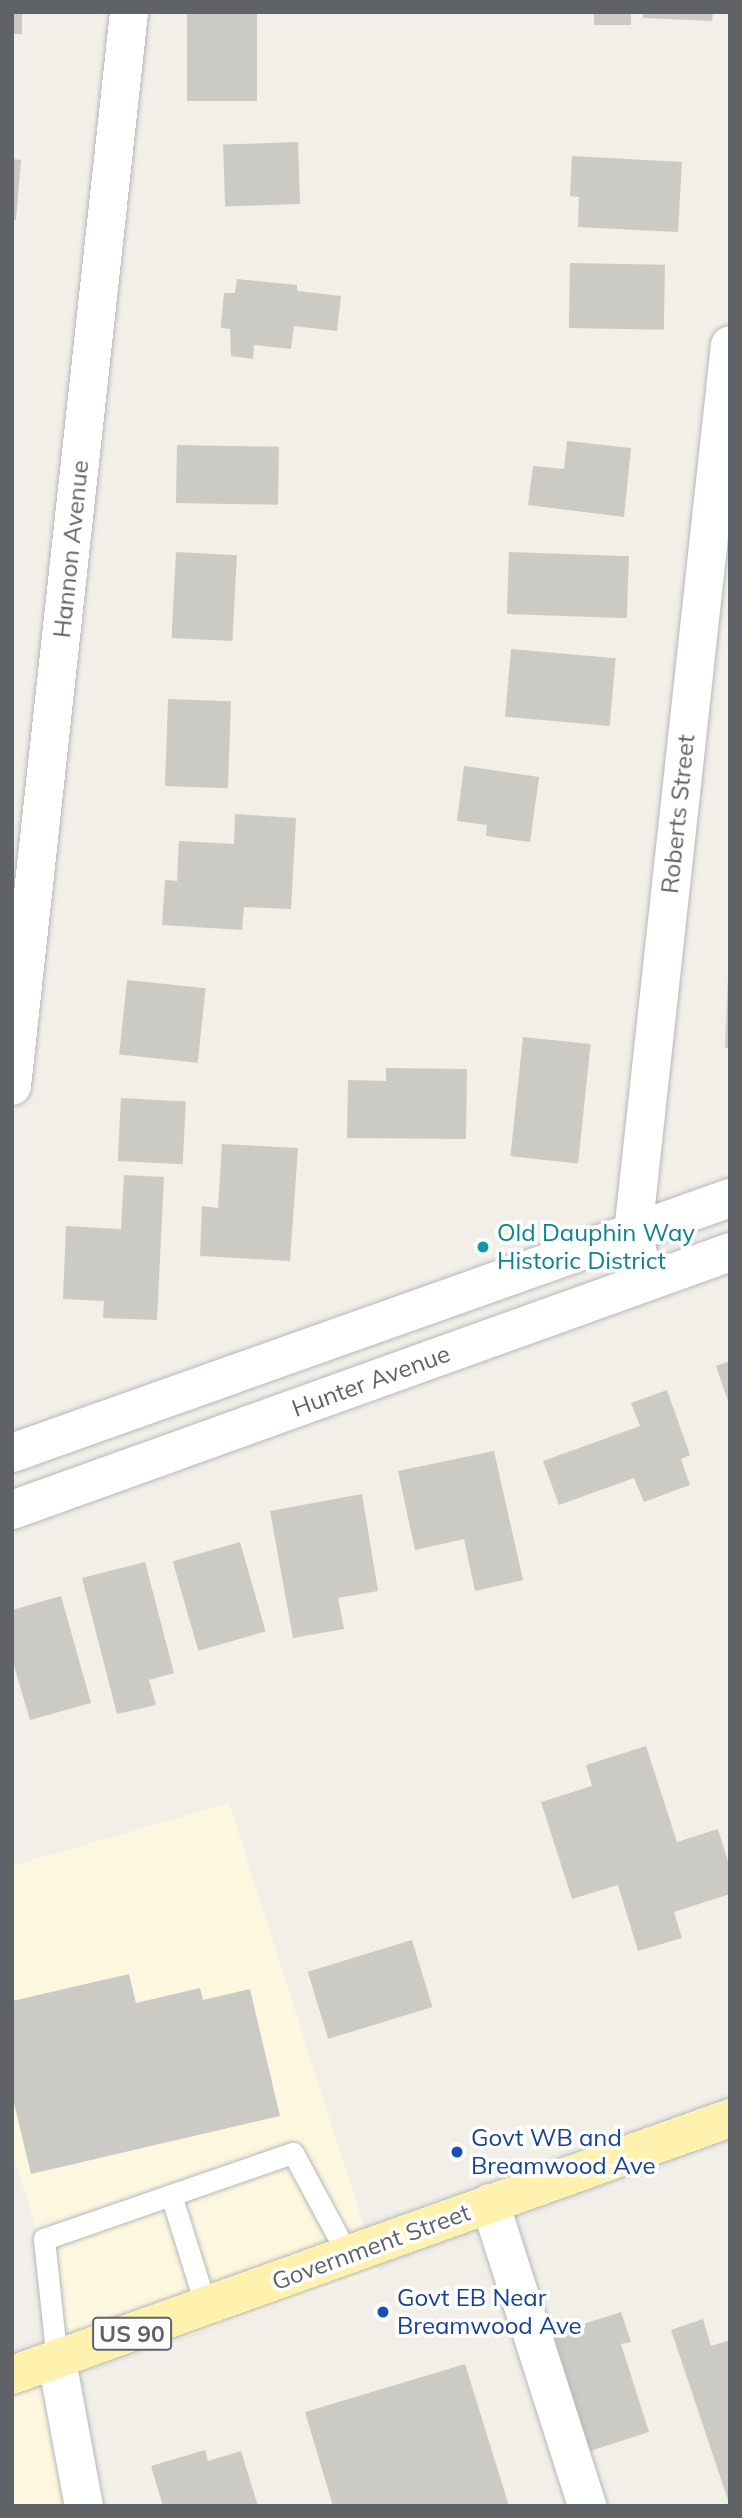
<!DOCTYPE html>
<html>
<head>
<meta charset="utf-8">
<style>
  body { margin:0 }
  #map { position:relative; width:742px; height:2518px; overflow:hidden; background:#f1efe8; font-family:Mulish,sans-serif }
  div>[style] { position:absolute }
  .commercial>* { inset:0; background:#fef7e0 }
  .building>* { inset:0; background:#cccac5; transform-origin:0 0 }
  .roads { filter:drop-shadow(0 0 2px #b5b8bc) drop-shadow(0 0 2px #b5b8bc) }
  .service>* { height:21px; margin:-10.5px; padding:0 10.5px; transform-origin:10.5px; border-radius:10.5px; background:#fff }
  .minor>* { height:38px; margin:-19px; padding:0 19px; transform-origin:19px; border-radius:19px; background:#fff }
  .primary>* { height:38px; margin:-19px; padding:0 19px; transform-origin:19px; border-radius:19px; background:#fff2af }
  .dots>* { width:19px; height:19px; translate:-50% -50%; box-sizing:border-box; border:4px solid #fff; border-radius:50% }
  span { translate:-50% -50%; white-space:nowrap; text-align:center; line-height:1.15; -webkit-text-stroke:7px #fff; paint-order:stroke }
  .shield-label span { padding:2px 5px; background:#fff; border:2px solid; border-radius:5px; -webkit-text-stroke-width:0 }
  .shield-label { font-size:23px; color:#5f6368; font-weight:700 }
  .street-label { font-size:24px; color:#5f6368 }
  .culture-label { font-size:24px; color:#0d838f }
  .left { translate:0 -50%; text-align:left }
  .transit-label { font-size:24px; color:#164399 }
  .frame { position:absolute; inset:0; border:14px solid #5f6368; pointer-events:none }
</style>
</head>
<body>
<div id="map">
  <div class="commercial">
    <i style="clip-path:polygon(229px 1803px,378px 2271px,42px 2386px,65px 2506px,12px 2506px,12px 2394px,63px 2311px,12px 2152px,12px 1866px)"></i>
  </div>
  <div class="building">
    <i style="left:12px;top:12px;width:10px;height:22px"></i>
    <i style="left:187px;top:12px;width:70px;height:89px"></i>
    <i style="left:594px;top:12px;width:37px;height:13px"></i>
    <i style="clip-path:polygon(643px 12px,713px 12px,712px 21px,643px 18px)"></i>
    <i style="left:298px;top:142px;width:62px;height:75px;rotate:88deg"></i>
    <i style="clip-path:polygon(572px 156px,682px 162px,678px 232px,578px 227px,579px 197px,570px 196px)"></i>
    <i style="clip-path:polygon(12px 159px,21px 160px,16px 220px,12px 219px)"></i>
    <i style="left:570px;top:263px;width:95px;height:65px;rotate:1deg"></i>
    <i style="clip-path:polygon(237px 279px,297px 285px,297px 291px,341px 296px,337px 331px,294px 326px,291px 349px,254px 345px,253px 359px,231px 356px,230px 329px,221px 328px,221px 325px,224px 293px,235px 293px)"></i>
    <i style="clip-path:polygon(567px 441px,631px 448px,624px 517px,528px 505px,533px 466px,564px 469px)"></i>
    <i style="left:177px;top:445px;width:102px;height:58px;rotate:1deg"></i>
    <i style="left:176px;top:552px;width:61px;height:86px;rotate:3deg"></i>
    <i style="left:509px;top:552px;width:120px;height:62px;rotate:2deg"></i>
    <i style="left:511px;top:649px;width:105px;height:68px;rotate:5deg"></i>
    <i style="left:168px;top:699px;width:63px;height:87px;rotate:2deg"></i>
    <i style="clip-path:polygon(464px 766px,539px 777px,530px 842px,486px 836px,487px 825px,457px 821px)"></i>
    <i style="clip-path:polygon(235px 814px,296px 818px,291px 909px,244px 907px,242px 930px,162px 925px,165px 880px,177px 881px,179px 841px,234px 844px)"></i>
    <i style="clip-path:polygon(728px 977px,730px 977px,730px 1048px,725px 1048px)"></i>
    <i style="left:127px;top:980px;width:79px;height:75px;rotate:6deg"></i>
    <i style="left:523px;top:1037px;width:68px;height:120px;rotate:6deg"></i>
    <i style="clip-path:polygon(386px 1068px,467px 1069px,466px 1139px,347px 1138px,348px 1080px,386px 1081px)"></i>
    <i style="left:121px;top:1098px;width:65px;height:63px;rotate:3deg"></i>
    <i style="clip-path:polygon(222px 1144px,298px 1148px,290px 1261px,200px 1256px,202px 1206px,218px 1208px)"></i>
    <i style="clip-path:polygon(124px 1175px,164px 1177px,157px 1320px,103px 1318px,104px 1301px,63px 1299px,66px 1226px,121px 1229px)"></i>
    <i style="clip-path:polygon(730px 1361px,730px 1404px,729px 1404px,716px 1366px)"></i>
    <i style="clip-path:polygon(667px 1390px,690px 1455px,681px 1459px,690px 1485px,644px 1502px,634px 1478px,559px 1505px,543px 1461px,640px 1426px,631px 1403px)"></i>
    <i style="clip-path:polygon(494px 1451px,523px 1580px,475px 1591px,464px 1539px,415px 1550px,398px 1471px)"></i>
    <i style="clip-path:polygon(362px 1494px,378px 1591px,338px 1598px,344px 1629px,293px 1638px,270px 1511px)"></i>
    <i style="left:240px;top:1542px;width:93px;height:70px;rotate:74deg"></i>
    <i style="clip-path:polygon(145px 1562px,174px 1673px,149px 1680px,156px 1705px,117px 1714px,82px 1578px)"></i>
    <i style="clip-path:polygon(61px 1596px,91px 1703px,30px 1720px,12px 1659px,12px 1610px)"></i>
    <i style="clip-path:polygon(646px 1746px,677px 1842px,718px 1829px,730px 1868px,730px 1894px,674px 1912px,682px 1938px,638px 1951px,618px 1885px,572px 1899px,541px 1802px,592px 1786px,586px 1765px)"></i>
    <i style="left:412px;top:1940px;width:70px;height:109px;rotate:73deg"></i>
    <i style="clip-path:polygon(129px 1974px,136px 2003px,200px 1988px,203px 2000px,250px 1989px,280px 2116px,31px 2174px,12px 2095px,12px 2001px)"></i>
    <i style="clip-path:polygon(621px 2312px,631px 2342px,621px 2344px,649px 2432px,590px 2451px,552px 2334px)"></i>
    <i style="clip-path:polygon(703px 2319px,711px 2346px,730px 2340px,730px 2506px,671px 2330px)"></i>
    <i style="clip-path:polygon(465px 2364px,509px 2506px,333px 2506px,305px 2412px)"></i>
    <i style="clip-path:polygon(205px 2450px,208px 2461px,241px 2451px,258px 2506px,163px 2506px,151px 2466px)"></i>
  </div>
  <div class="roads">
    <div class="service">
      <i style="left:171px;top:2195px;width:117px;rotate:72.6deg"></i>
      <i style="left:57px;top:2361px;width:123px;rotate:-96.1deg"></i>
      <i style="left:44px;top:2239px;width:263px;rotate:-19.1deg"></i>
      <i style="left:293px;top:2153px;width:116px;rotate:61.7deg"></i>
    </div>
    <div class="minor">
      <i style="left:12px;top:1086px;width:1080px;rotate:-83.78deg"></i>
      <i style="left:645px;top:1282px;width:50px;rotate:-103.8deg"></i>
      <i style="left:633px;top:1233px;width:893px;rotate:-83.77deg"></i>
      <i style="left:12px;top:1453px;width:762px;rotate:-19.55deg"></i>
      <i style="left:12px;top:1510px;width:763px;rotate:-19.76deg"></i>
      <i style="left:490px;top:2203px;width:318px;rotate:72.2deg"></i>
      <i style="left:57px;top:2361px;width:147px;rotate:79.5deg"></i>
    </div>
    <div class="primary">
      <i style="left:12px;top:2375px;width:763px;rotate:-19.69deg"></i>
    </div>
  </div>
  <div class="dots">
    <i style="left:483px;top:1247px;background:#0f9aa8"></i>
    <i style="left:457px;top:2152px;background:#1a4fb4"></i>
    <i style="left:383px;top:2312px;background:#1a4fb4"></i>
  </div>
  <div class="shield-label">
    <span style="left:132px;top:2334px">US 90</span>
  </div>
  <div class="street-label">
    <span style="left:71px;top:549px;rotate:-84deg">Hannon Avenue</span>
    <span style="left:678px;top:814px;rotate:-84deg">Roberts Street</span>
    <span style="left:371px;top:1381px;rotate:-20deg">Hunter Avenue</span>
    <span style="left:371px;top:2247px;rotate:-20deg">Government Street</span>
  </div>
  <div class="culture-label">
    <span class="left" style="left:497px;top:1247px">Old Dauphin Way<br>Historic District</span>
  </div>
  <div class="transit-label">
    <span class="left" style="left:471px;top:2152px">Govt WB and<br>Breamwood Ave</span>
    <span class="left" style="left:397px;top:2312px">Govt EB Near<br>Breamwood Ave</span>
  </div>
  <div class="frame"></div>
</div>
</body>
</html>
